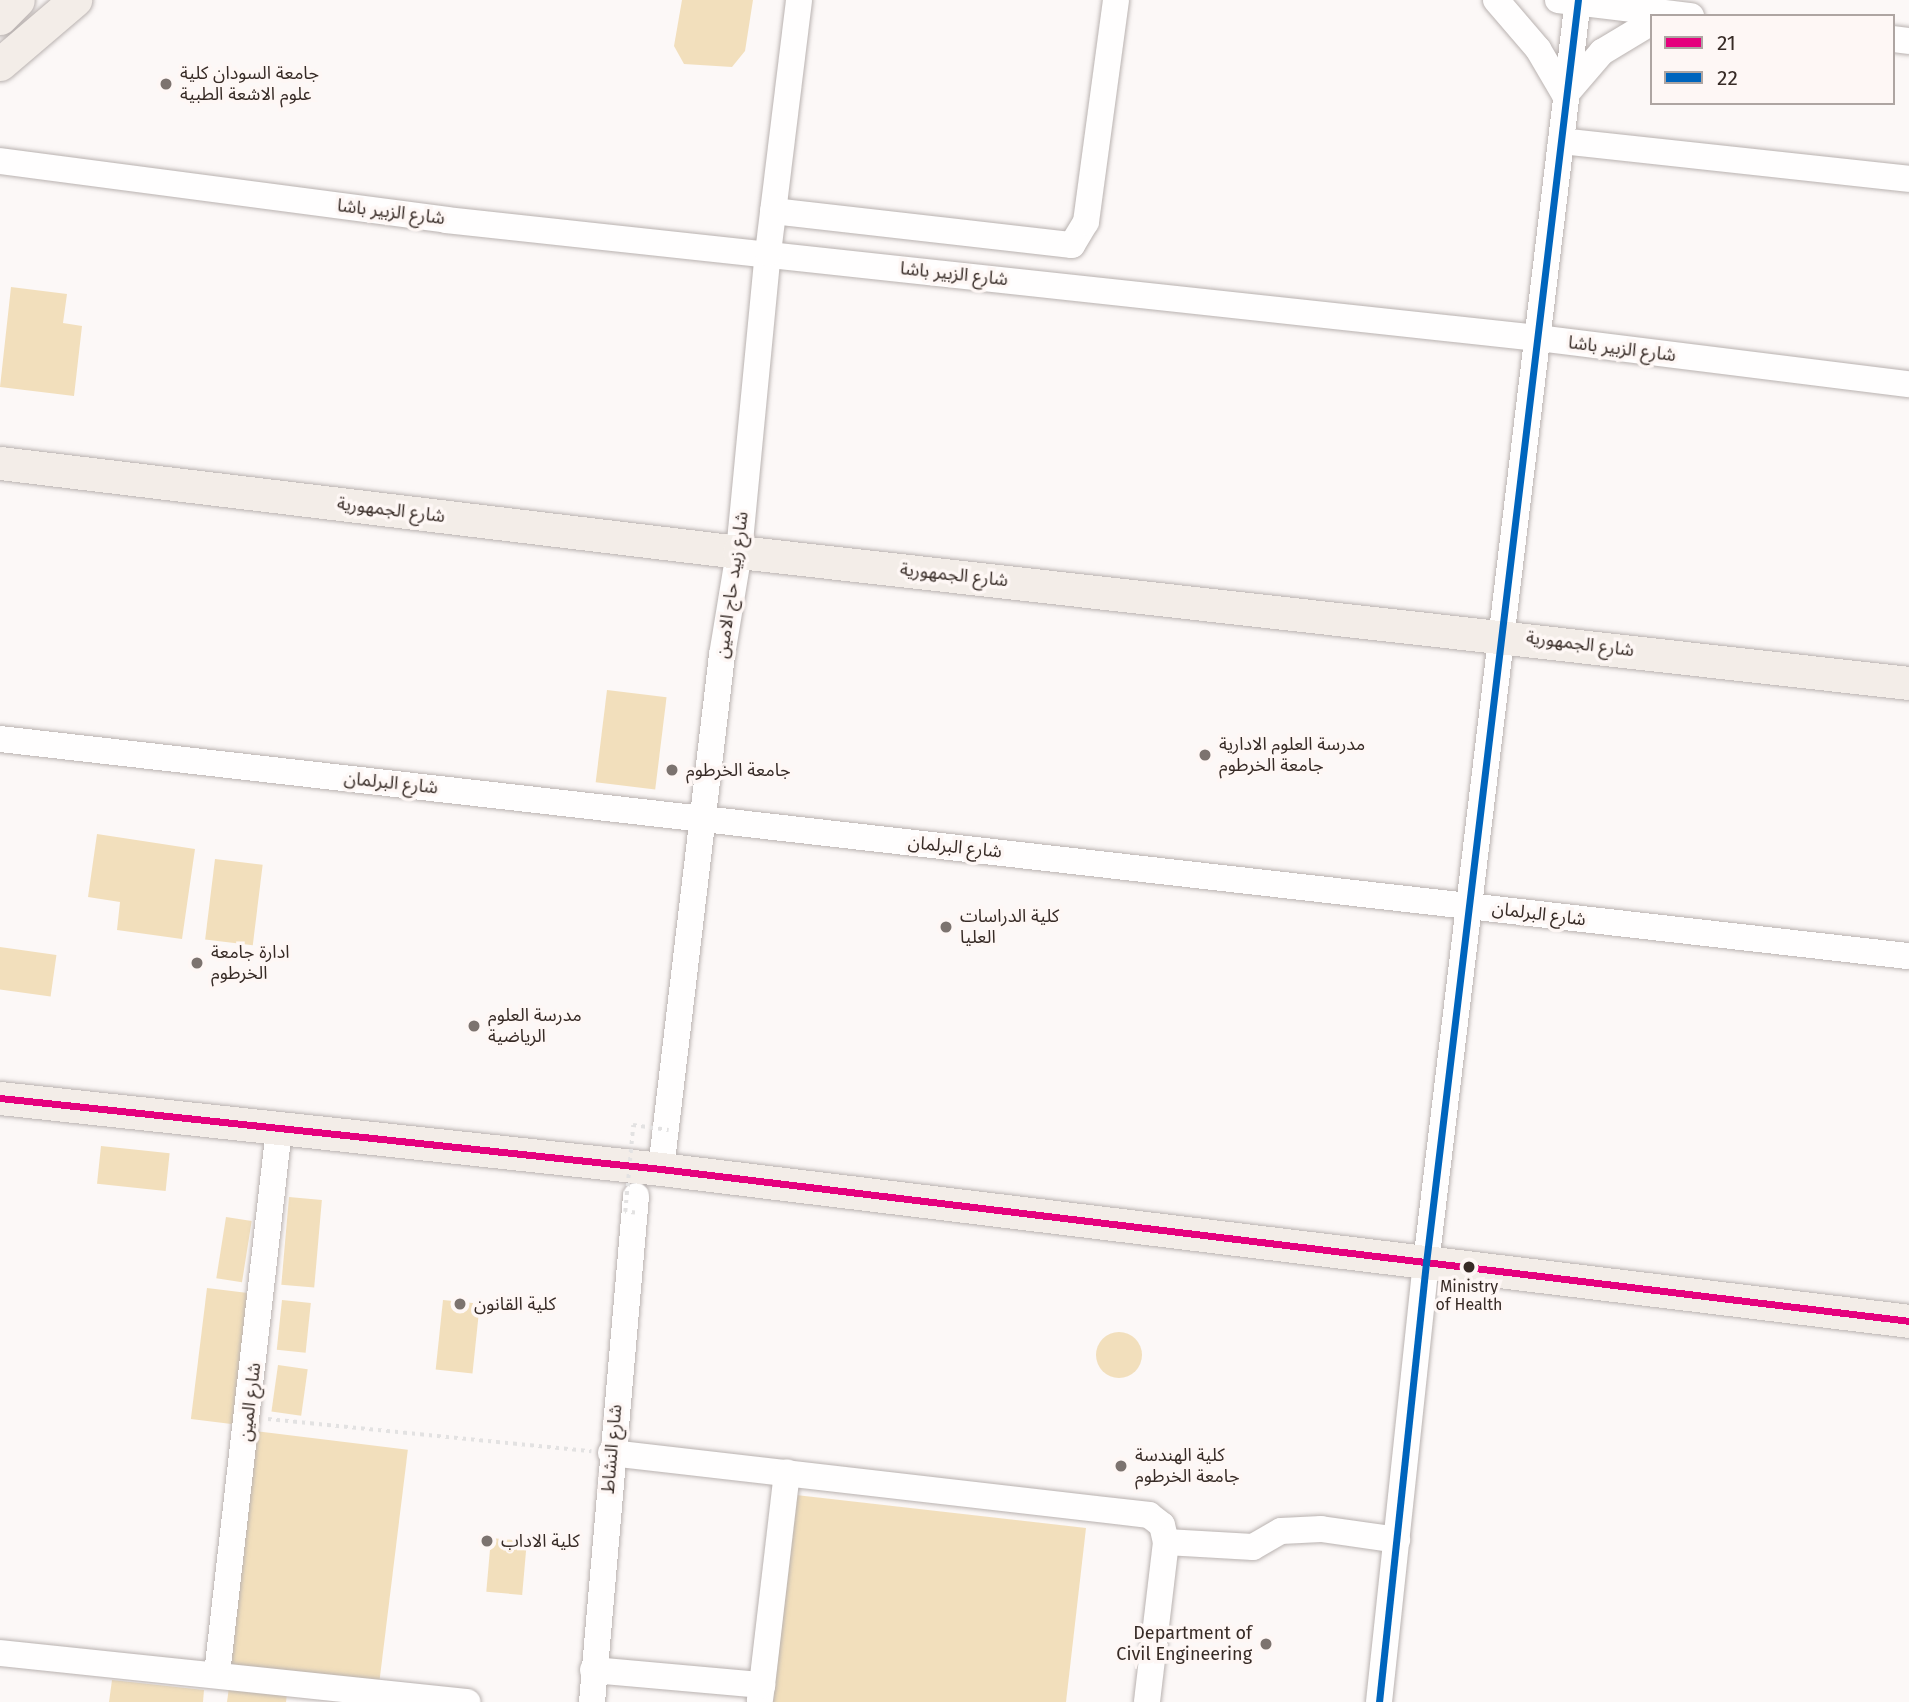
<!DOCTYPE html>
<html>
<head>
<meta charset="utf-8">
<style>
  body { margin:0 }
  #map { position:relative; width:1909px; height:1702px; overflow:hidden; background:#fcf8f7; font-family:"Fira Sans","Noto Sans Arabic",sans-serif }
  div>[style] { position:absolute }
  .green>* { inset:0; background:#f2dfbc; transform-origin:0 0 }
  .round { border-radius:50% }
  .path>* { height:3.5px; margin-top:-1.75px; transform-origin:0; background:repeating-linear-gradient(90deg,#e3e2e2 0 3.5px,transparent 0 8.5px) }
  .roads { filter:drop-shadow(0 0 2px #b9b2b0) drop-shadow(0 0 2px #b9b2b0) }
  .minor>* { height:26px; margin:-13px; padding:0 13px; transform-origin:13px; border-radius:13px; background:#fffefe }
  .major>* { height:33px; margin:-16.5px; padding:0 16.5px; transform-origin:16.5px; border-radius:16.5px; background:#f3ede8 }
  .path-bridge>* { height:3.5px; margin-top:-1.75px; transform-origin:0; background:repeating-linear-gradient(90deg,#e3e2e2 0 3.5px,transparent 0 8.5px) }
  .bus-1>* { height:7px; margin:-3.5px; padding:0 3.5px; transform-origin:3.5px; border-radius:3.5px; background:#e5007d }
  .bus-2>* { height:7px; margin:-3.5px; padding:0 3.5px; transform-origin:3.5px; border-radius:3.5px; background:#0065bd }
  .dots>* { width:19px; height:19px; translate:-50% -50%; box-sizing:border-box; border:4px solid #fef7f5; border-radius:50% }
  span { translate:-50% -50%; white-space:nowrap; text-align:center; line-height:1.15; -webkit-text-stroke:7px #fef7f5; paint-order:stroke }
  .bus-label { font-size:16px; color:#372b26 }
  .poi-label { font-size:18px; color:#372b26 }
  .left { translate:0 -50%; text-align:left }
  .right { translate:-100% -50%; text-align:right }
  .street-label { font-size:18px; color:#372b26 }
  .legend { position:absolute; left:1650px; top:14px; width:245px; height:91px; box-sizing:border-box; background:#fef7f5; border:2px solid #aea5a2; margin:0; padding:9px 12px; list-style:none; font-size:21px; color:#372b26 }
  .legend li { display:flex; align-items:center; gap:14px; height:35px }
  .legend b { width:35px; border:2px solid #aea5a2 }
</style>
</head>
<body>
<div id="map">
  <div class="green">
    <i style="clip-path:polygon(682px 0,753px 0,745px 51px,732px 67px,684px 64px,674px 46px)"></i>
    <i style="clip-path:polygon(11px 287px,67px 294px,63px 323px,82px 326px,74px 396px,0 387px)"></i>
    <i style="left:607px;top:690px;width:60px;height:93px;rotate:7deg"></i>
    <i style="clip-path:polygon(97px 834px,195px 849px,182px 939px,117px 930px,120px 902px,88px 897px)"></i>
    <i style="left:215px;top:859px;width:48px;height:81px;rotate:7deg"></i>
    <i style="left:0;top:947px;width:57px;height:42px;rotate:8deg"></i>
    <i style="left:101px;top:1146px;width:69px;height:38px;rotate:6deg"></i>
    <i style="left:289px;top:1197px;width:33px;height:88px;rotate:5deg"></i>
    <i style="left:226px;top:1217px;width:26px;height:62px;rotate:9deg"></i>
    <i style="left:207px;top:1288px;width:51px;height:132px;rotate:7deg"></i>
    <i style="left:282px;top:1300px;width:29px;height:50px;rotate:6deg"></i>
    <i style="left:443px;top:1300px;width:37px;height:70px;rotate:6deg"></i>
    <i class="round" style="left:1096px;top:1332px;width:46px;height:46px"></i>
    <i style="left:278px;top:1365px;width:30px;height:47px;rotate:8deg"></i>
    <i style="left:255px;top:1431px;width:154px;height:238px;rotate:7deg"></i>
    <i style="clip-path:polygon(796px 1495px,1086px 1528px,1066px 1702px,773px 1702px)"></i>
    <i style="left:491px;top:1538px;width:36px;height:54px;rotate:5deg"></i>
    <i style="clip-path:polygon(112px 1680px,204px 1690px,203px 1702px,109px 1702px)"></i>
    <i style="clip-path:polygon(229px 1687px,287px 1694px,286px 1702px,227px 1702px)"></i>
  </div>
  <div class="path">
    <i style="left:268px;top:1419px;width:325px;rotate:5.7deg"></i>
  </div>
  <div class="roads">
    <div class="minor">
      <i style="left:1496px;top:0;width:65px;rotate:49.4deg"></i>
      <i style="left:1538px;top:49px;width:53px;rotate:59.6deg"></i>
      <i style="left:1565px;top:95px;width:57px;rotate:-49.3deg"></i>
      <i style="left:1602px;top:52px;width:58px;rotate:-31deg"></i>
      <i style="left:1558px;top:0;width:134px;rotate:6.9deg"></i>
      <i style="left:1893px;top:39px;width:16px;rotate:7deg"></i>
      <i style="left:1561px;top:141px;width:350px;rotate:6.2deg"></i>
      <i style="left:0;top:161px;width:450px;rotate:7.5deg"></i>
      <i style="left:446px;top:220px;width:1098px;rotate:6.17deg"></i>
      <i style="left:1538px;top:338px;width:374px;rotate:7.1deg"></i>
      <i style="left:773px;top:211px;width:301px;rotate:6.5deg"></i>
      <i style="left:1072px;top:245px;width:27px;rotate:-59deg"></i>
      <i style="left:1086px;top:222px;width:224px;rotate:-82.3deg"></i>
      <i style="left:0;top:739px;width:1921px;rotate:6.49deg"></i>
      <i style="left:661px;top:1169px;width:518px;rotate:-83.23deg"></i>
      <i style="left:722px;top:655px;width:104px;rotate:-80.6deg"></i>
      <i style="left:739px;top:552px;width:300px;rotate:-84.5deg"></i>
      <i style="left:768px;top:253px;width:255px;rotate:-83deg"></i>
      <i style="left:611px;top:1453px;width:542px;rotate:6.57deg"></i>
      <i style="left:1149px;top:1515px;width:16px;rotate:38deg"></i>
      <i style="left:1162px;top:1525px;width:17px;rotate:77deg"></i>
      <i style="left:1166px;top:1542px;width:161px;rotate:96.8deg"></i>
      <i style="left:1166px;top:1542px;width:87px;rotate:3.3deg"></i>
      <i style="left:1253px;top:1547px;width:32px;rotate:-30deg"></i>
      <i style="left:1281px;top:1531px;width:40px;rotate:-2.9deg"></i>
      <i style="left:1321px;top:1529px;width:77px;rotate:8.2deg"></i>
      <i style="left:0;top:1653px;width:470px;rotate:6deg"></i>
      <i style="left:593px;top:1670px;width:170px;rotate:5.1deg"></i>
      <i style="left:762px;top:1685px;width:15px;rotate:98deg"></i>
      <i style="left:217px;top:1674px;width:549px;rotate:-83.51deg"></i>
      <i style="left:762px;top:1685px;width:214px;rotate:-83.3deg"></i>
      <i style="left:592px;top:1702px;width:508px;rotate:-85.03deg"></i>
      <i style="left:1379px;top:1702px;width:442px;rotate:-83.9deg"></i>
      <i style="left:1426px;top:1263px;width:1272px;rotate:-83.14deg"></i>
    </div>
    <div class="major">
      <i style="left:0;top:18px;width:25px;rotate:-45deg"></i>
      <i style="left:0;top:64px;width:99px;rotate:-40.5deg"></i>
      <i style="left:0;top:463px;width:744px;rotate:6.87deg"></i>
      <i style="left:739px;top:552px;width:1177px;rotate:6.39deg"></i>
      <i style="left:0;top:1098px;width:665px;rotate:6.13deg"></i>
      <i style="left:661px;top:1169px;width:1257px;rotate:6.94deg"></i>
    </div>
  </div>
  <div class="path-bridge">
    <i style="left:635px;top:1213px;width:10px;rotate:-174deg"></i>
    <i style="left:625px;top:1212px;width:87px;rotate:-84.7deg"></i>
    <i style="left:633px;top:1125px;width:36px;rotate:8deg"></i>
  </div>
  <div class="bus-1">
    <i style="left:0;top:1098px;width:665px;rotate:6.13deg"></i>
    <i style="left:661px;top:1169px;width:1257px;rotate:6.94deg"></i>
  </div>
  <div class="bus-2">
    <i style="left:1379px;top:1702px;width:442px;rotate:-83.9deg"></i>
    <i style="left:1426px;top:1263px;width:1272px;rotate:-83.14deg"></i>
  </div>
  <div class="dots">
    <i style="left:166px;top:84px;background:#7c736f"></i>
    <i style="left:1205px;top:755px;background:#7c736f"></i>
    <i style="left:672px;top:770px;background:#7c736f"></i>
    <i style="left:946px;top:927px;background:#7c736f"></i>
    <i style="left:197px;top:963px;background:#7c736f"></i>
    <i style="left:474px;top:1026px;background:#7c736f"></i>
    <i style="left:1469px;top:1267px;background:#372b26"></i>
    <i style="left:460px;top:1304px;background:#7c736f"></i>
    <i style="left:1121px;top:1466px;background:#7c736f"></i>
    <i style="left:487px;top:1541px;background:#7c736f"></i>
    <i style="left:1266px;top:1644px;background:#7c736f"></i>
  </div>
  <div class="bus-label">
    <span style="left:1469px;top:1296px">Ministry<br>of Health</span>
  </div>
  <div class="poi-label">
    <span class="left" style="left:180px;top:84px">جامعة السودان كلية<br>علوم الاشعة الطبية</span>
    <span class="left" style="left:1219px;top:755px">مدرسة العلوم الادارية<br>جامعة الخرطوم</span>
    <span class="left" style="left:686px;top:770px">جامعة الخرطوم</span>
    <span class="left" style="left:960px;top:927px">كلية الدراسات<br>العليا</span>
    <span class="left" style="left:211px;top:963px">ادارة جامعة<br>الخرطوم</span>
    <span class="left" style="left:488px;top:1026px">مدرسة العلوم<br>الرياضية</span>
    <span class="left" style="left:474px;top:1304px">كلية القانون</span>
    <span class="left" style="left:1135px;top:1466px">كلية الهندسة<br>جامعة الخرطوم</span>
    <span class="left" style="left:501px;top:1541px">كلية الاداب</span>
    <span class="right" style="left:1252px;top:1644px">Department of<br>Civil Engineering</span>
  </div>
  <div class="street-label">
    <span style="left:391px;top:212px;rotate:7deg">شارع الزبير باشا</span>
    <span style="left:954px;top:274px;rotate:6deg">شارع الزبير باشا</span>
    <span style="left:1622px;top:349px;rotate:7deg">شارع الزبير باشا</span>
    <span style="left:391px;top:510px;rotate:7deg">شارع الجمهورية</span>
    <span style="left:954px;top:575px;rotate:6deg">شارع الجمهورية</span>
    <span style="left:732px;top:585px;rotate:-82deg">شارع زبيد حاج الامين</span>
    <span style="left:1580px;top:644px;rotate:7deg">شارع الجمهورية</span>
    <span style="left:391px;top:783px;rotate:6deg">شارع البرلمان</span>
    <span style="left:955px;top:847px;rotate:6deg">شارع البرلمان</span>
    <span style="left:1539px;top:914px;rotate:7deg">شارع البرلمان</span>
    <span style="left:250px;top:1402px;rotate:-83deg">شارع المين</span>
    <span style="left:612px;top:1449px;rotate:-85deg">شارع النشاط</span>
  </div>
  <ul class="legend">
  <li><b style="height:9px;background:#e5007d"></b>21</li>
  <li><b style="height:9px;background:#0065bd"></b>22</li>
  </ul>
</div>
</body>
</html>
